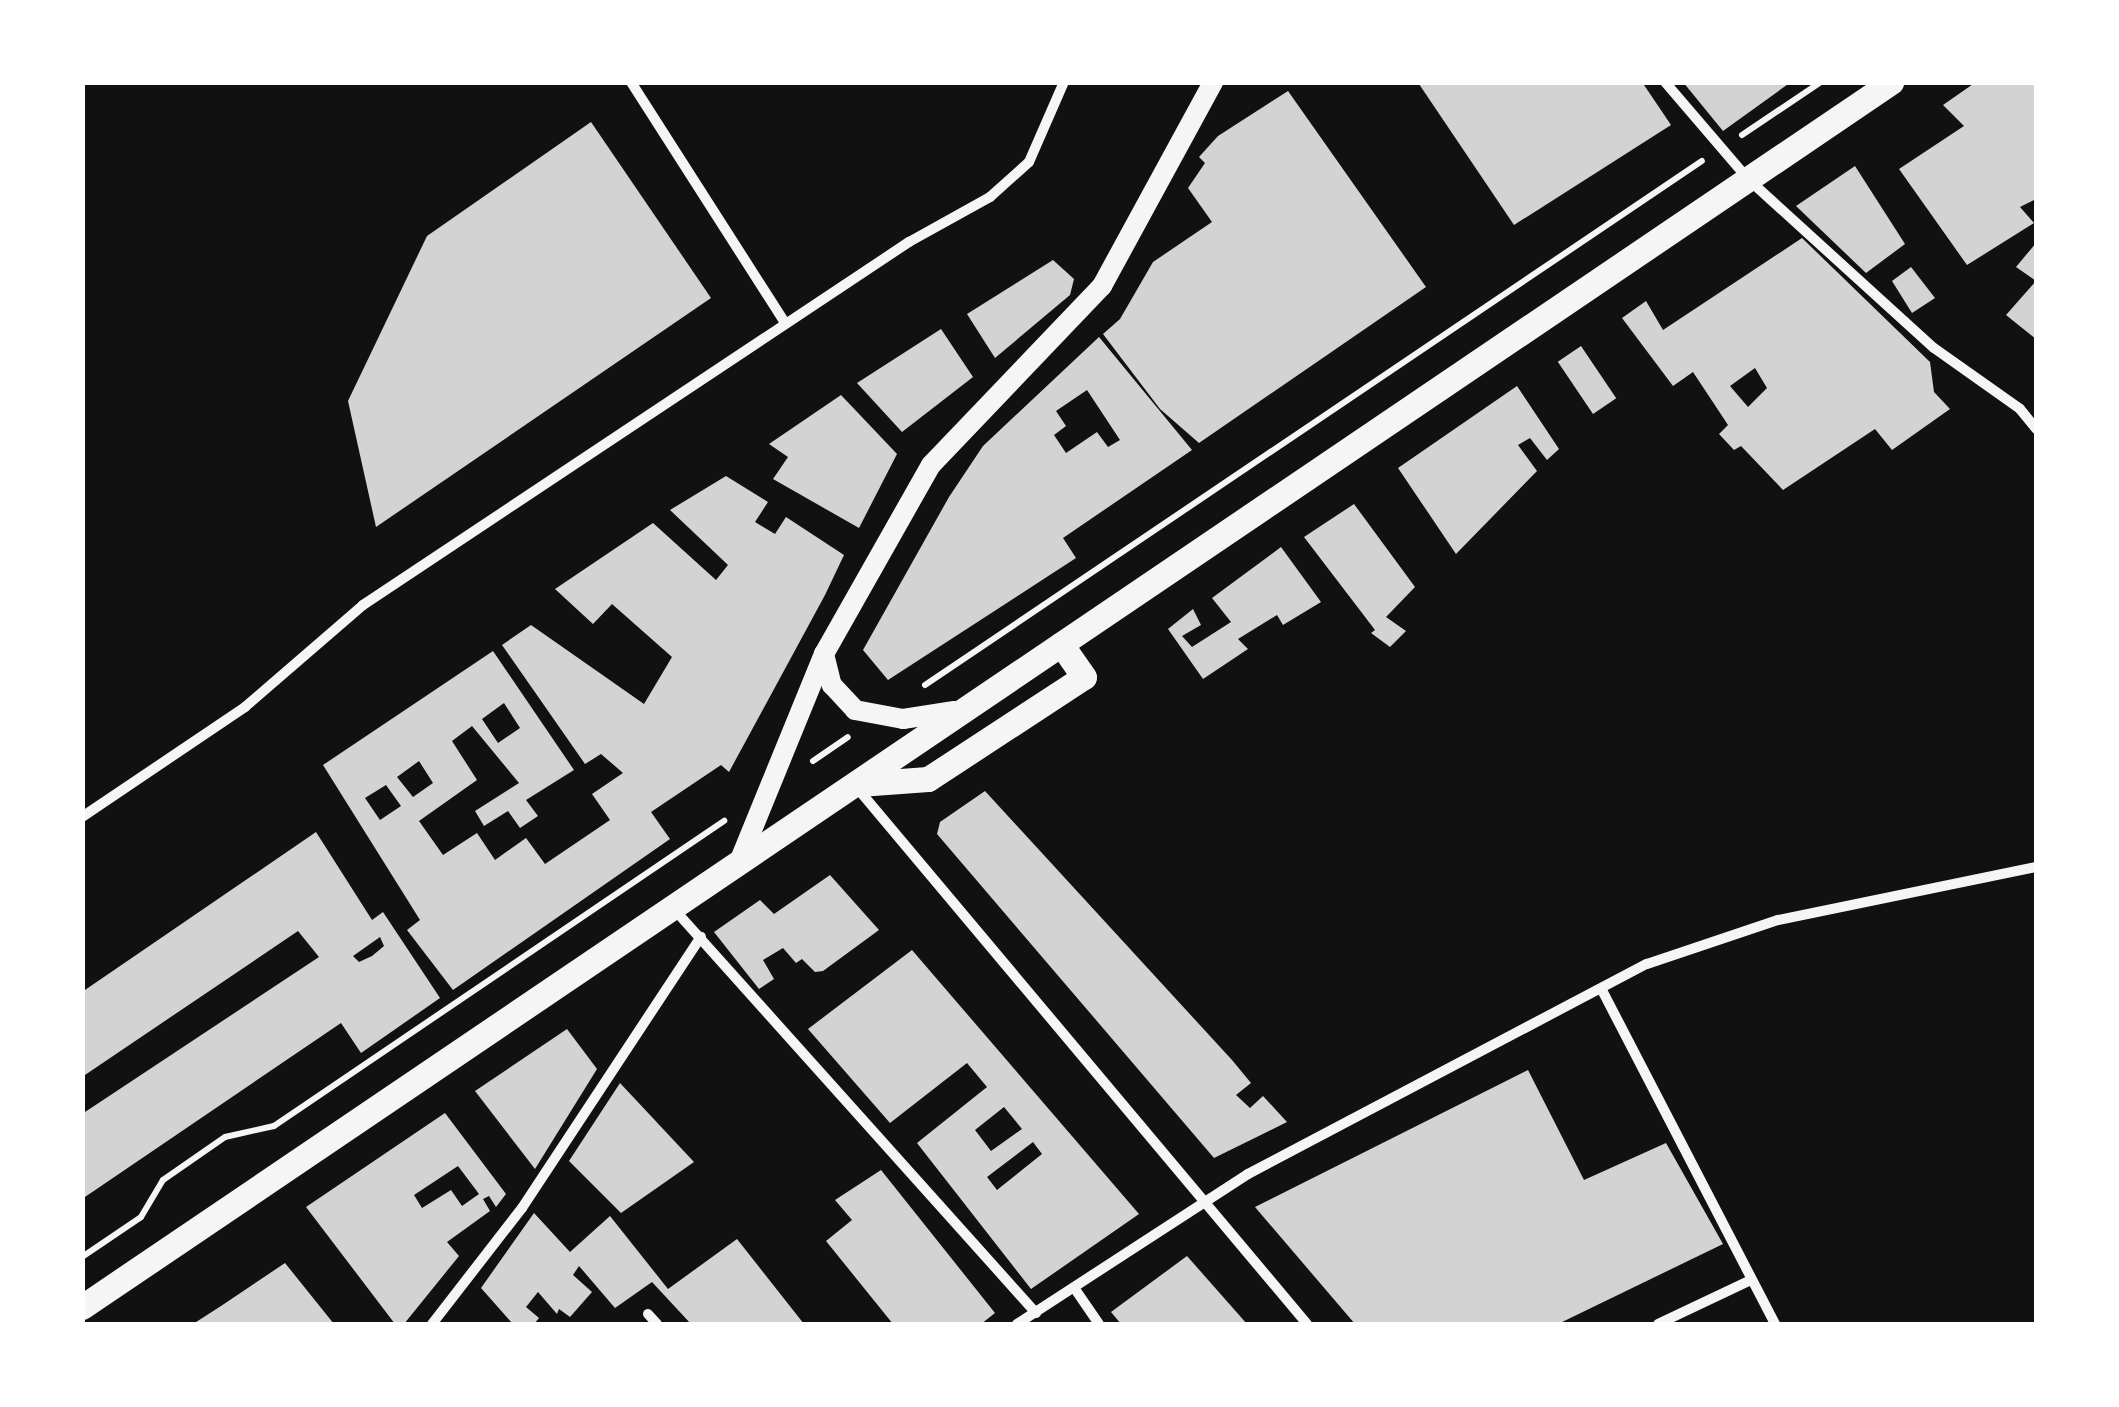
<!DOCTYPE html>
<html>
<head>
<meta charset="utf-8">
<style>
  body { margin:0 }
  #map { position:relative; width:2119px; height:1407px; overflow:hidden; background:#111; font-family:Commissioner,sans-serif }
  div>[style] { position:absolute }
  .building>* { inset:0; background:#d3d3d3; transform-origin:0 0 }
  .path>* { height:6px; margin:-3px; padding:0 3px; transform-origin:3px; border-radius:3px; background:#f5f5f5 }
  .minor>* { height:10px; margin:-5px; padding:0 5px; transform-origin:5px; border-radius:5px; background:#f5f5f5 }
  .secondary>* { height:20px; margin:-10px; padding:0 10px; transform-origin:10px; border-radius:10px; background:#f5f5f5 }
  .primary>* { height:25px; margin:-12.5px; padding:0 12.5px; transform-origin:12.5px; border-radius:12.5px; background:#f5f5f5 }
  span { translate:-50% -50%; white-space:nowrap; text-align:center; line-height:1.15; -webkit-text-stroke:8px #fff; paint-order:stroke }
  .frame { position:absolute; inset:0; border:85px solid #fff; pointer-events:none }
</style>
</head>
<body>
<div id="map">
  <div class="building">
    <i style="clip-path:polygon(1642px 82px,1671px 125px,1514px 225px,1419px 84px)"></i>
    <i style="clip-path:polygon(1683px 82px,1791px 82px,1723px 131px)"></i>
    <i style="clip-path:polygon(1976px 82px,2036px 82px,2036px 199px,2020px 207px,2034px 223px,1967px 265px,1899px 169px,1964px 126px,1943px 105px)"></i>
    <i style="clip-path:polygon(1288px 91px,1426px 287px,1199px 443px,1160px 409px,1103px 334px,1120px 319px,1153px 262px,1212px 222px,1188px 188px,1205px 163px,1199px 157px,1218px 136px)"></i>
    <i style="clip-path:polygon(591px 122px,711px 298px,376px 527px,348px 401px,427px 236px)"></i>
    <i style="clip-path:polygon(1855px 166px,1905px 244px,1866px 273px,1796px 206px)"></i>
    <i style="clip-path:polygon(evenodd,1802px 238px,1930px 362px,1934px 392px,1950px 409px,1892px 450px,1875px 429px,1783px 490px,1741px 446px,1734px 450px,1719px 434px,1728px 425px,1693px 372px,1673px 386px,1622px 318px,1646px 301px,1663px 330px,1802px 238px,1755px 368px,1767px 388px,1748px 407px,1730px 386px,1755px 368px)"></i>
    <i style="clip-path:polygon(2036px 243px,2036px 339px,2006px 315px,2036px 281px,2016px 267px)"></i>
    <i style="clip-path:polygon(1053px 260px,1074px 279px,1070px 295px,995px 358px,967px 314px)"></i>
    <i style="clip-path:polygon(1911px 267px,1935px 298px,1912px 313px,1892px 281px)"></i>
    <i style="clip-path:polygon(941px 329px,973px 377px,902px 432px,857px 383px)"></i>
    <i style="clip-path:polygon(evenodd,1099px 337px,1192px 450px,1063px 538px,1076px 558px,888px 680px,863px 650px,949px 497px,983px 446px,1099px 337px,1087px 390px,1120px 440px,1108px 447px,1097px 432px,1066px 453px,1054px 435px,1066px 426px,1056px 411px,1087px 390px)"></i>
    <i style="left:1581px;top:346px;width:63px;height:28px;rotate:56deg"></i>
    <i style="clip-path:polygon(1517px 386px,1559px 449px,1547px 460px,1530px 438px,1518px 445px,1537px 471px,1456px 554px,1398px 468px)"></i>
    <i style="clip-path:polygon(841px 395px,897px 454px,859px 528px,773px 479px,788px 457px,769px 444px)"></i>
    <i style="clip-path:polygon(evenodd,726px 476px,768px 502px,755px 522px,775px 534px,786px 517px,844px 555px,825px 595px,729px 772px,721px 765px,651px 812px,670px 839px,453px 990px,407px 930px,420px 920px,323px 765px,493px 651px,574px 770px,526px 800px,538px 816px,520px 828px,508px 811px,484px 826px,475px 811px,519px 783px,472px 726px,452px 741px,477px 780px,419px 821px,443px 855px,477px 833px,495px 860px,526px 838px,545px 864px,610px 820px,592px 794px,623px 773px,601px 754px,585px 764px,502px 645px,531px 625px,644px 704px,672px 657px,612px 604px,593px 624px,555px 589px,653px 523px,716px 580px,728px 565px,670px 510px,726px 476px,504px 703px,520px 728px,498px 743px,482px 719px,504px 703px,726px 476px,419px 761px,433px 783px,413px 797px,397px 777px,419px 761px,726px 476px,386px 785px,401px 806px,380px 820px,365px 798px,386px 785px)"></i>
    <i style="clip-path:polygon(1354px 504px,1415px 587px,1386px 617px,1406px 631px,1390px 647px,1371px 633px,1375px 630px,1304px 537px)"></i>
    <i style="clip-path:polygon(1281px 547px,1321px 602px,1283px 625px,1277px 615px,1238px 639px,1248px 649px,1203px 679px,1168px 629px,1193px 609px,1201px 625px,1182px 636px,1192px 647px,1231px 622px,1212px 598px)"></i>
    <i style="clip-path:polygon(985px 791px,1232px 1060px,1251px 1083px,1236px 1095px,1250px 1108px,1263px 1096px,1287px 1122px,1214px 1158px,937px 834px,940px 822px)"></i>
    <i style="clip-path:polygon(evenodd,316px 832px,372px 920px,383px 912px,440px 998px,361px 1053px,341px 1023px,82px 1199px,82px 1114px,319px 957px,298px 931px,82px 1077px,82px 992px,316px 832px,380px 937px,384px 946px,372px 956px,359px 962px,353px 956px,380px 937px)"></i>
    <i style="clip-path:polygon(830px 875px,879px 930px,823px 971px,815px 972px,802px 959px,796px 963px,783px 948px,763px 960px,774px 979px,759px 989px,714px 932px,760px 900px,774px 914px)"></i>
    <i style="clip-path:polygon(evenodd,912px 950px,1139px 1214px,1031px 1289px,917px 1143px,987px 1087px,967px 1063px,890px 1123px,808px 1029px,912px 950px,1004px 1107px,1022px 1129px,991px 1151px,975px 1130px,1004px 1107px,912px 950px,1033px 1142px,1042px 1154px,997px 1190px,987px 1177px,1033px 1142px)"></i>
    <i style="clip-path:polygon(567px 1029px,597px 1069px,535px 1169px,475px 1091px)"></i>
    <i style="clip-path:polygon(1528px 1070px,1584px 1180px,1666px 1143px,1723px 1244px,1558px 1324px,1355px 1324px,1255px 1207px)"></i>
    <i style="clip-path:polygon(620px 1083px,694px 1162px,621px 1213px,569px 1161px)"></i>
    <i style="clip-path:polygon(evenodd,445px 1113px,506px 1194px,496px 1207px,489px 1196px,483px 1199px,490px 1211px,447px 1242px,459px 1256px,404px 1324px,395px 1324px,306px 1207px,445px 1113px,458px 1166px,479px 1194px,462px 1206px,451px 1190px,422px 1208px,414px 1195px,458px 1166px)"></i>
    <i style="clip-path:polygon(881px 1170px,995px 1313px,981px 1324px,893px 1324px,826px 1241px,852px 1220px,835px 1200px)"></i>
    <i style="clip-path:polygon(534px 1213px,570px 1252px,610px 1216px,668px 1289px,737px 1239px,804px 1324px,691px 1324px,652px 1282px,615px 1308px,579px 1266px,573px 1275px,592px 1292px,570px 1317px,559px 1309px,557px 1314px,538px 1292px,526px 1307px,539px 1318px,534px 1324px,513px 1324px,481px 1288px)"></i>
    <i style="clip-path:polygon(1187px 1256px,1247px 1324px,1121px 1324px,1111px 1312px)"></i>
    <i style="clip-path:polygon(285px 1263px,334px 1324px,193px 1324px,221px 1306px)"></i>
  </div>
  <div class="path">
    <i style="left:1742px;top:135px;width:95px;rotate:-33.9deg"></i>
    <i style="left:925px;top:685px;width:937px;rotate:-34deg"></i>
    <i style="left:813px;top:761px;width:42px;rotate:-34.4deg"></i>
    <i style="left:82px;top:1257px;width:71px;rotate:-34.1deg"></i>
    <i style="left:141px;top:1217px;width:43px;rotate:-59.3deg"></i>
    <i style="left:163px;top:1180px;width:75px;rotate:-34.7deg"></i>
    <i style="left:225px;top:1137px;width:50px;rotate:-12.7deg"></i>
    <i style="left:274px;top:1126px;width:544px;rotate:-34.13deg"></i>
  </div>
  <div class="minor">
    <i style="left:631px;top:82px;width:287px;rotate:57.4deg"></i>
    <i style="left:1665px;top:82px;width:128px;rotate:49.4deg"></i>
    <i style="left:1748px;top:179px;width:251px;rotate:42.3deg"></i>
    <i style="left:1934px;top:348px;width:105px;rotate:35.3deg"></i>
    <i style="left:2020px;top:409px;width:26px;rotate:51deg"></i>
    <i style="left:858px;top:789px;width:698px;rotate:49.99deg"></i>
    <i style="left:82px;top:817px;width:197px;rotate:-34deg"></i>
    <i style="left:245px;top:707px;width:156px;rotate:-40.8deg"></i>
    <i style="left:363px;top:605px;width:656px;rotate:-33.62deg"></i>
    <i style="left:909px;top:242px;width:93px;rotate:-29.1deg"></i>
    <i style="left:990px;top:197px;width:52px;rotate:-41.9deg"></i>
    <i style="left:1029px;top:162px;width:87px;rotate:-66.4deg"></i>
    <i style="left:673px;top:908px;width:544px;rotate:48.13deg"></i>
    <i style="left:1603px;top:992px;width:374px;rotate:62.6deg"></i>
    <i style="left:1075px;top:1289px;width:42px;rotate:55.6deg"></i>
    <i style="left:648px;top:1314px;width:13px;rotate:48deg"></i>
    <i style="left:432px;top:1324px;width:147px;rotate:-52.2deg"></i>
    <i style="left:522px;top:1208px;width:325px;rotate:-56.6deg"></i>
    <i style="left:1017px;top:1324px;width:275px;rotate:-33deg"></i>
    <i style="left:1248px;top:1174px;width:451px;rotate:-27.8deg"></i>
    <i style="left:1647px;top:964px;width:138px;rotate:-18.6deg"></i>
    <i style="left:1778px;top:920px;width:263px;rotate:-11.6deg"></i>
    <i style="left:1658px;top:1324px;width:101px;rotate:-25.3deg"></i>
  </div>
  <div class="secondary">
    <i style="left:824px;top:654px;width:32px;rotate:76deg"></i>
    <i style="left:832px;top:685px;width:34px;rotate:47deg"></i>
    <i style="left:855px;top:710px;width:49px;rotate:10.6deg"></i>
    <i style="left:903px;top:719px;width:52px;rotate:-8.9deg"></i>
    <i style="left:739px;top:862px;width:225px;rotate:-67.8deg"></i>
    <i style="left:824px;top:654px;width:217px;rotate:-60.5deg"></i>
    <i style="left:931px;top:465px;width:248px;rotate:-46.3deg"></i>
    <i style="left:1102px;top:286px;width:232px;rotate:-61.4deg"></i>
  </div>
  <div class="primary">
    <i style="left:859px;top:784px;width:69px;rotate:-4.1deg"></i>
    <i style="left:928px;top:779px;width:186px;rotate:-33.2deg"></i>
    <i style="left:1084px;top:677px;width:40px;rotate:-124.9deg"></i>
    <i style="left:82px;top:1307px;width:2185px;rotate:-34.1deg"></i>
  </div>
  <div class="frame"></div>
</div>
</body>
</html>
